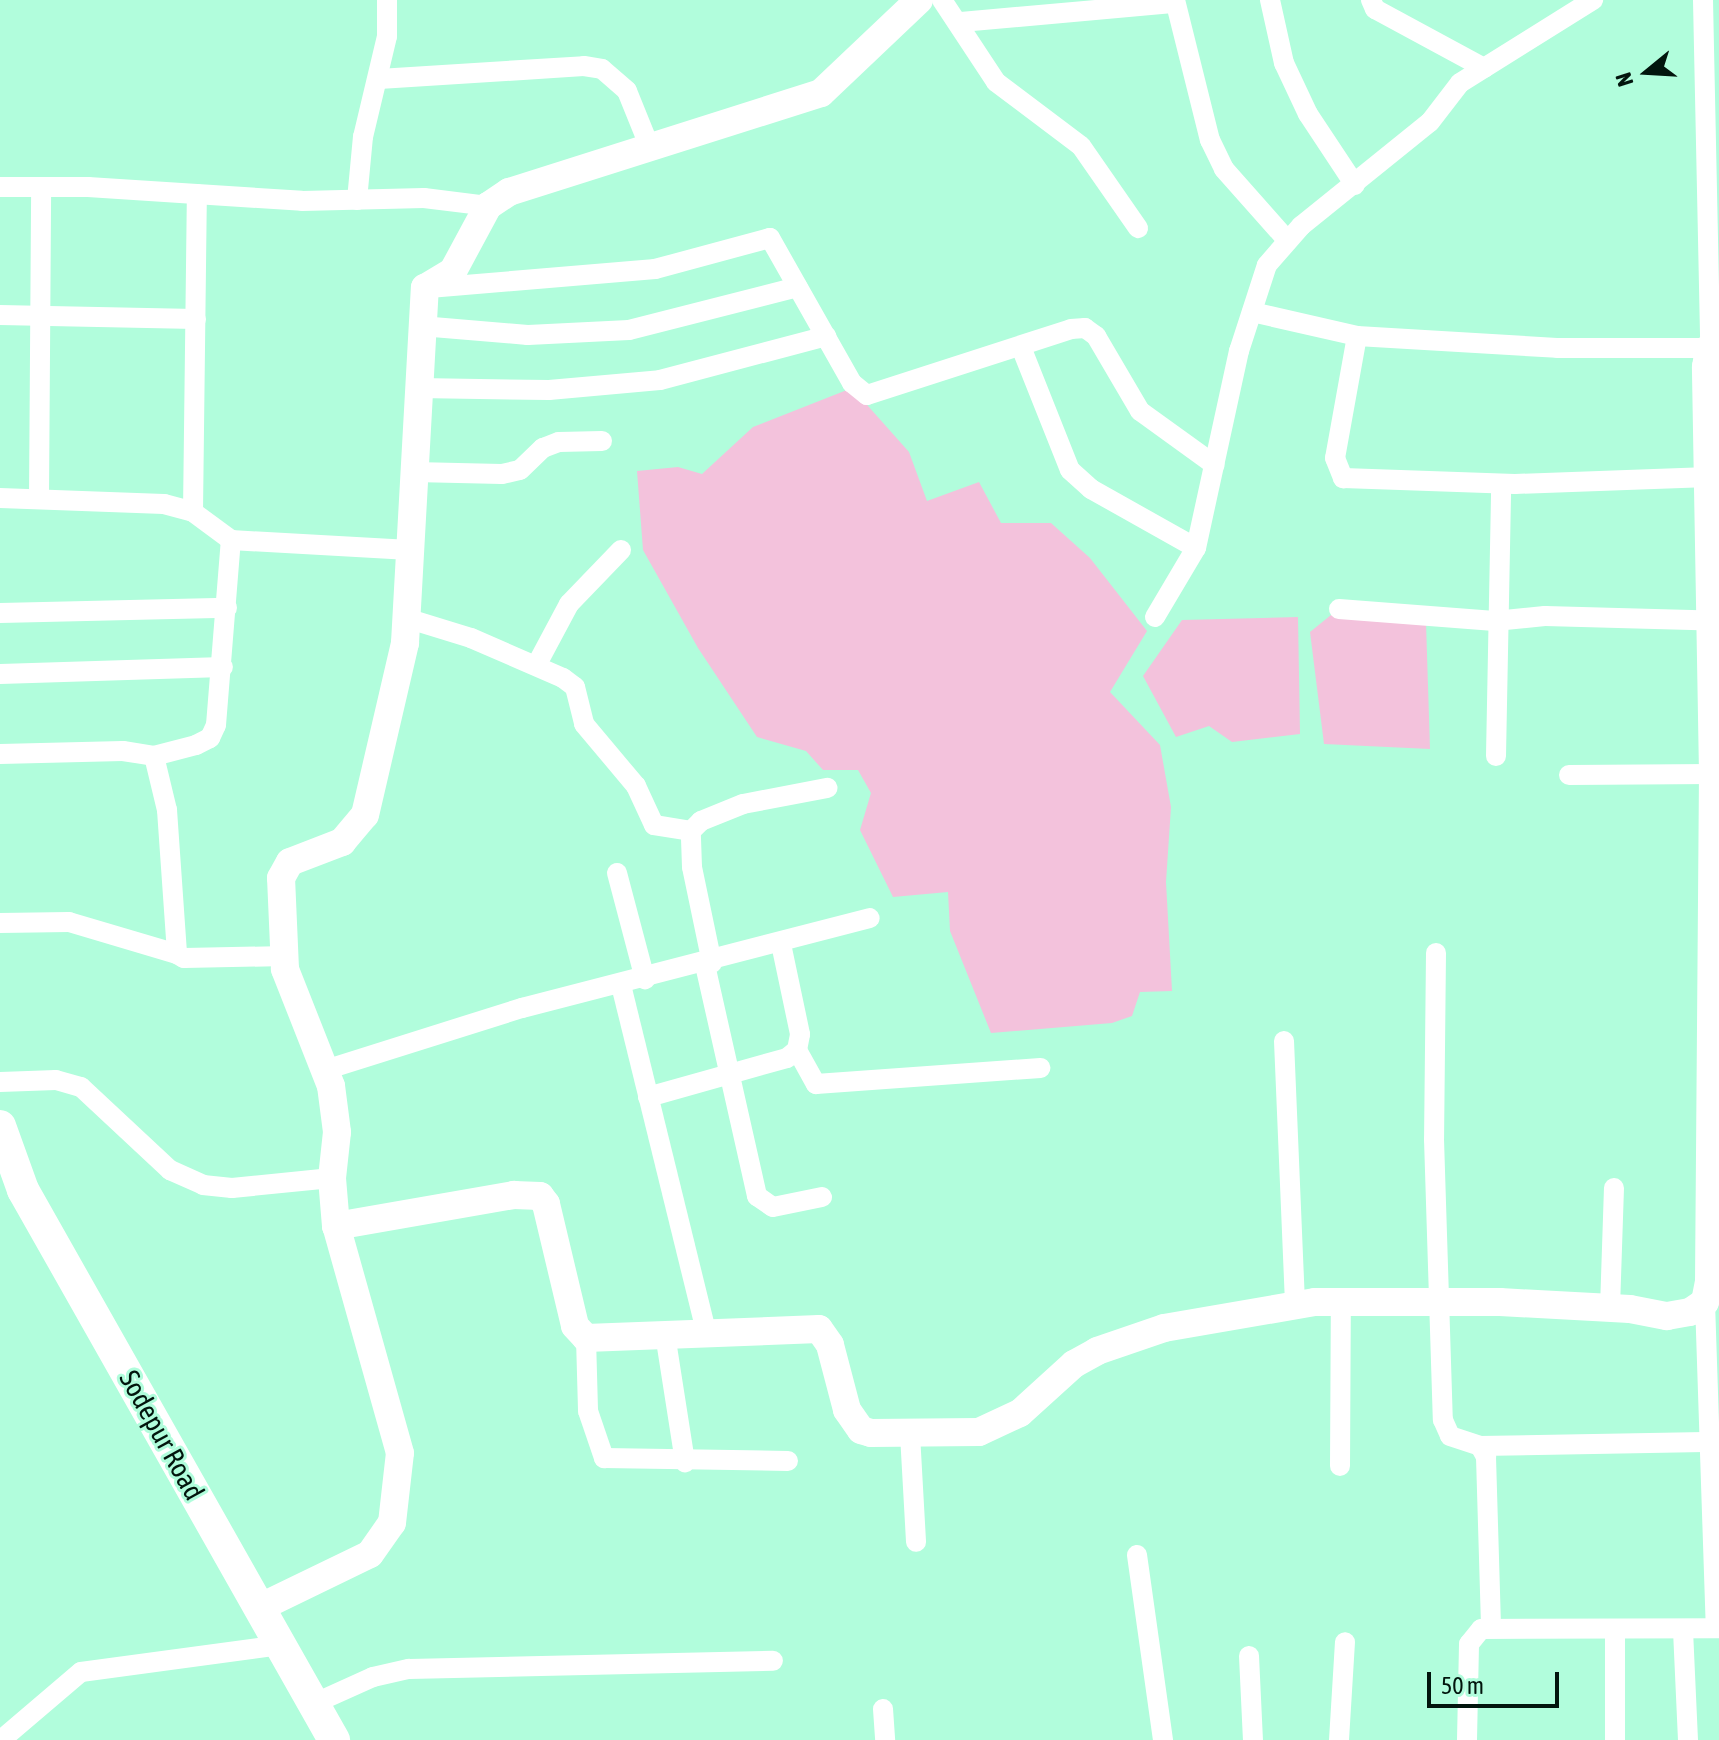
<!DOCTYPE html>
<html>
<head>
<meta charset="utf-8">
<style>
  body { margin:0 }
  #map { position:relative; width:1719px; height:1740px; overflow:hidden; background:#b1fddc; font-family:"Asap Condensed",sans-serif }
  div>[style] { position:absolute }
  .water>* { inset:0; background:#f3c2dc }
  .street>* { height:20px; margin:-10px; padding:0 10px; transform-origin:10px; border-radius:10px; background:#fff }
  .secondary>* { height:28px; margin:-14px; padding:0 14px; transform-origin:14px; border-radius:14px; background:#fff }
  .primary>* { height:32px; margin:-16px; padding:0 16px; transform-origin:16px; border-radius:16px; background:#fff }
  span { translate:-50% -50%; white-space:nowrap; text-align:center; line-height:1.15; -webkit-text-stroke:6px #b1fddc; paint-order:stroke }
  .street-label { font-size:28px; color:#02150d }
  .north { position:absolute; left:1607px; top:32px; width:80px; height:80px; -webkit-text-stroke:6px #b1fddc; paint-order:stroke; rotate:252deg; font-size:22px; font-weight:700; line-height:32px; text-align:center; color:#02150d }
  .north::after { content:''; display:block; margin:auto; width:28px; height:36px; background:#02150d; clip-path:polygon(50% 0,100% 100%,50% 72%,0 100%) }
  .scale { position:absolute; left:1427px; top:1672px; width:132px; height:36px; box-sizing:border-box; border:4px solid #02150d; border-top:0; padding-left:10px; font-size:24px; line-height:28px; white-space:nowrap; color:#02150d; -webkit-text-stroke:6px #b1fddc; paint-order:stroke }
</style>
</head>
<body>
<div id="map">
  <div class="water">
    <i style="clip-path:polygon(852px 388px,909px 452px,927px 501px,979px 482px,1001px 523px,1051px 523px,1090px 558px,1147px 631px,1110px 692px,1160px 745px,1171px 807px,1166px 882px,1172px 991px,1140px 992px,1132px 1016px,1112px 1023px,991px 1033px,950px 931px,948px 892px,893px 897px,860px 830px,871px 793px,858px 770px,823px 770px,806px 751px,757px 737px,698px 648px,643px 550px,637px 471px,678px 467px,702px 474px,753px 427px)"></i>
    <i style="clip-path:polygon(1331px 615px,1426px 623px,1430px 749px,1324px 744px,1310px 632px)"></i>
    <i style="clip-path:polygon(1298px 617px,1300px 734px,1232px 742px,1209px 726px,1176px 737px,1143px 676px,1182px 620px)"></i>
  </div>
  <div class="street">
    <i style="left:942px;top:0;width:98px;rotate:56.6deg"></i>
    <i style="left:996px;top:82px;width:106px;rotate:37deg"></i>
    <i style="left:1081px;top:146px;width:100px;rotate:55.2deg"></i>
    <i style="left:1175px;top:0;width:144px;rotate:76deg"></i>
    <i style="left:1210px;top:140px;width:32px;rotate:64deg"></i>
    <i style="left:1224px;top:169px;width:96px;rotate:48.4deg"></i>
    <i style="left:1270px;top:0;width:65px;rotate:77.5deg"></i>
    <i style="left:1284px;top:63px;width:56px;rotate:64.8deg"></i>
    <i style="left:1308px;top:114px;width:85px;rotate:56.5deg"></i>
    <i style="left:1371px;top:0;width:10px;rotate:66deg"></i>
    <i style="left:1375px;top:9px;width:124px;rotate:28.4deg"></i>
    <i style="left:1703px;top:0;width:346px;rotate:88.8deg"></i>
    <i style="left:961px;top:22px;width:215px;rotate:-5.1deg"></i>
    <i style="left:379px;top:79px;width:205px;rotate:-3.6deg"></i>
    <i style="left:584px;top:66px;width:18px;rotate:9deg"></i>
    <i style="left:602px;top:69px;width:33px;rotate:41deg"></i>
    <i style="left:627px;top:91px;width:61px;rotate:68deg"></i>
    <i style="left:0;top:187px;width:88px"></i>
    <i style="left:88px;top:187px;width:214px;rotate:3.7deg"></i>
    <i style="left:302px;top:201px;width:122px;rotate:-1.4deg"></i>
    <i style="left:424px;top:198px;width:64px;rotate:7.1deg"></i>
    <i style="left:357px;top:200px;width:63px;rotate:-84.6deg"></i>
    <i style="left:363px;top:137px;width:104px;rotate:-76.6deg"></i>
    <i style="left:387px;top:36px;width:36px;rotate:-90deg"></i>
    <i style="left:429px;top:288px;width:227px;rotate:-4.8deg"></i>
    <i style="left:655px;top:269px;width:119px;rotate:-15.1deg"></i>
    <i style="left:770px;top:238px;width:167px;rotate:60.5deg"></i>
    <i style="left:852px;top:383px;width:19px;rotate:39deg"></i>
    <i style="left:867px;top:395px;width:214px;rotate:-17.9deg"></i>
    <i style="left:1071px;top:329px;width:14px;rotate:-4deg"></i>
    <i style="left:1085px;top:328px;width:14px;rotate:36deg"></i>
    <i style="left:1096px;top:336px;width:87px;rotate:59.6deg"></i>
    <i style="left:1140px;top:411px;width:92px;rotate:35.8deg"></i>
    <i style="left:1252px;top:312px;width:108px;rotate:12.9deg"></i>
    <i style="left:1357px;top:336px;width:200px;rotate:3.4deg"></i>
    <i style="left:1557px;top:348px;width:152px"></i>
    <i style="left:0;top:315px;width:196px;rotate:1.2deg"></i>
    <i style="left:421px;top:326px;width:107px;rotate:4.8deg"></i>
    <i style="left:528px;top:335px;width:101px;rotate:-2.8deg"></i>
    <i style="left:629px;top:330px;width:174px;rotate:-14.3deg"></i>
    <i style="left:1357px;top:336px;width:124px;rotate:100.2deg"></i>
    <i style="left:1335px;top:458px;width:22px;rotate:68deg"></i>
    <i style="left:1343px;top:478px;width:172px;rotate:2deg"></i>
    <i style="left:1515px;top:484px;width:194px;rotate:-2.1deg"></i>
    <i style="left:1021px;top:347px;width:132px;rotate:68.3deg"></i>
    <i style="left:1070px;top:470px;width:28px;rotate:42deg"></i>
    <i style="left:1091px;top:489px;width:120px;rotate:29.3deg"></i>
    <i style="left:418px;top:388px;width:131px;rotate:0.9deg"></i>
    <i style="left:549px;top:390px;width:111px;rotate:-5.1deg"></i>
    <i style="left:660px;top:380px;width:172px;rotate:-14.8deg"></i>
    <i style="left:414px;top:472px;width:88px;rotate:1.3deg"></i>
    <i style="left:502px;top:474px;width:18px;rotate:-13deg"></i>
    <i style="left:520px;top:470px;width:32px;rotate:-44deg"></i>
    <i style="left:543px;top:448px;width:17px;rotate:-21deg"></i>
    <i style="left:559px;top:442px;width:43px;rotate:-1.3deg"></i>
    <i style="left:39px;top:497px;width:310px;rotate:-89.6deg"></i>
    <i style="left:0;top:498px;width:164px;rotate:2.1deg"></i>
    <i style="left:164px;top:504px;width:30px;rotate:15deg"></i>
    <i style="left:193px;top:512px;width:47px;rotate:36.4deg"></i>
    <i style="left:231px;top:540px;width:179px;rotate:3.2deg"></i>
    <i style="left:193px;top:512px;width:318px;rotate:-89.3deg"></i>
    <i style="left:1339px;top:609px;width:156px;rotate:4.4deg"></i>
    <i style="left:1495px;top:621px;width:50px;rotate:-5.7deg"></i>
    <i style="left:1545px;top:616px;width:174px;rotate:1.6deg"></i>
    <i style="left:0;top:613px;width:227px;rotate:-1.3deg"></i>
    <i style="left:1155px;top:617px;width:80px;rotate:-59.3deg"></i>
    <i style="left:1196px;top:548px;width:202px;rotate:-77.7deg"></i>
    <i style="left:1239px;top:351px;width:90px;rotate:-72deg"></i>
    <i style="left:1267px;top:265px;width:52px;rotate:-48.9deg"></i>
    <i style="left:1301px;top:226px;width:166px;rotate:-38.9deg"></i>
    <i style="left:1430px;top:122px;width:49px;rotate:-52.4deg"></i>
    <i style="left:1460px;top:83px;width:157px;rotate:-32deg"></i>
    <i style="left:406px;top:618px;width:68px;rotate:17.1deg"></i>
    <i style="left:471px;top:638px;width:100px;rotate:23.5deg"></i>
    <i style="left:563px;top:678px;width:15px;rotate:37deg"></i>
    <i style="left:575px;top:687px;width:38px;rotate:76deg"></i>
    <i style="left:584px;top:724px;width:81px;rotate:50deg"></i>
    <i style="left:636px;top:786px;width:43px;rotate:65.2deg"></i>
    <i style="left:654px;top:825px;width:37px;rotate:9deg"></i>
    <i style="left:537px;top:664px;width:68px;rotate:-61.9deg"></i>
    <i style="left:569px;top:604px;width:75px;rotate:-46.1deg"></i>
    <i style="left:0;top:674px;width:223px;rotate:-1.8deg"></i>
    <i style="left:0;top:754px;width:123px;rotate:-1.4deg"></i>
    <i style="left:123px;top:751px;width:31px;rotate:9deg"></i>
    <i style="left:154px;top:756px;width:56px;rotate:76.5deg"></i>
    <i style="left:167px;top:810px;width:144px;rotate:86deg"></i>
    <i style="left:177px;top:954px;width:8px;rotate:30deg"></i>
    <i style="left:184px;top:958px;width:101px;rotate:-1.1deg"></i>
    <i style="left:154px;top:756px;width:43px;rotate:-14.7deg"></i>
    <i style="left:196px;top:745px;width:16px;rotate:-27deg"></i>
    <i style="left:210px;top:738px;width:14px;rotate:-65deg"></i>
    <i style="left:216px;top:725px;width:186px;rotate:-85.4deg"></i>
    <i style="left:1496px;top:756px;width:272px;rotate:-88.9deg"></i>
    <i style="left:1569px;top:775px;width:144px;rotate:-0.4deg"></i>
    <i style="left:617px;top:873px;width:110px;rotate:75.2deg"></i>
    <i style="left:0;top:923px;width:69px;rotate:-0.8deg"></i>
    <i style="left:69px;top:922px;width:113px;rotate:16.5deg"></i>
    <i style="left:1436px;top:953px;width:186px;rotate:90.6deg"></i>
    <i style="left:1434px;top:1139px;width:281px;rotate:88.2deg"></i>
    <i style="left:1443px;top:1420px;width:17px;rotate:66deg"></i>
    <i style="left:1450px;top:1436px;width:32px;rotate:18deg"></i>
    <i style="left:1480px;top:1446px;width:13px;rotate:61deg"></i>
    <i style="left:1486px;top:1457px;width:171px;rotate:88.3deg"></i>
    <i style="left:712px;top:963px;width:98px;rotate:-101.8deg"></i>
    <i style="left:692px;top:867px;width:36px;rotate:-92deg"></i>
    <i style="left:691px;top:831px;width:14px;rotate:-45deg"></i>
    <i style="left:701px;top:821px;width:45px;rotate:-22deg"></i>
    <i style="left:743px;top:804px;width:86px;rotate:-10.8deg"></i>
    <i style="left:705px;top:965px;width:237px;rotate:77.3deg"></i>
    <i style="left:757px;top:1196px;width:19px;rotate:35deg"></i>
    <i style="left:773px;top:1207px;width:50px;rotate:-11.5deg"></i>
    <i style="left:621px;top:985px;width:356px;rotate:76.2deg"></i>
    <i style="left:1284px;top:1041px;width:264px;rotate:87.6deg"></i>
    <i style="left:797px;top:1050px;width:39px;rotate:61deg"></i>
    <i style="left:816px;top:1084px;width:225px;rotate:-4.1deg"></i>
    <i style="left:325px;top:1070px;width:207px;rotate:-17.5deg"></i>
    <i style="left:522px;top:1008px;width:359px;rotate:-14.5deg"></i>
    <i style="left:0;top:1082px;width:56px;rotate:-2deg"></i>
    <i style="left:56px;top:1080px;width:26px;rotate:16deg"></i>
    <i style="left:81px;top:1087px;width:122px;rotate:43deg"></i>
    <i style="left:170px;top:1170px;width:36px;rotate:24deg"></i>
    <i style="left:203px;top:1185px;width:29px;rotate:6deg"></i>
    <i style="left:232px;top:1188px;width:100px;rotate:-5.7deg"></i>
    <i style="left:648px;top:1097px;width:144px;rotate:-15.7deg"></i>
    <i style="left:787px;top:1058px;width:13px;rotate:-39deg"></i>
    <i style="left:797px;top:1050px;width:16px;rotate:-79deg"></i>
    <i style="left:800px;top:1034px;width:92px;rotate:-101.9deg"></i>
    <i style="left:1705px;top:1302px;width:326px;rotate:88.1deg"></i>
    <i style="left:1610px;top:1308px;width:120px;rotate:-88.1deg"></i>
    <i style="left:665px;top:1334px;width:130px;rotate:81.1deg"></i>
    <i style="left:586px;top:1338px;width:73px;rotate:88.4deg"></i>
    <i style="left:588px;top:1411px;width:50px;rotate:71.2deg"></i>
    <i style="left:604px;top:1458px;width:184px;rotate:0.9deg"></i>
    <i style="left:910px;top:1434px;width:108px;rotate:86.8deg"></i>
    <i style="left:1480px;top:1446px;width:239px;rotate:-1deg"></i>
    <i style="left:1340px;top:1466px;width:164px;rotate:-89.7deg"></i>
    <i style="left:1137px;top:1555px;width:187px;rotate:82deg"></i>
    <i style="left:1615px;top:1630px;width:110px;rotate:90deg"></i>
    <i style="left:1683px;top:1630px;width:110px;rotate:87.4deg"></i>
    <i style="left:1249px;top:1656px;width:84px;rotate:87.3deg"></i>
    <i style="left:313px;top:1704px;width:66px;rotate:-24.2deg"></i>
    <i style="left:373px;top:1677px;width:37px;rotate:-13deg"></i>
    <i style="left:409px;top:1669px;width:364px;rotate:-1.3deg"></i>
    <i style="left:883px;top:1709px;width:31px;rotate:86deg"></i>
    <i style="left:1px;top:1740px;width:105px;rotate:-40.4deg"></i>
    <i style="left:81px;top:1672px;width:201px;rotate:-7.7deg"></i>
    <i style="left:1339px;top:1740px;width:98px;rotate:-86.5deg"></i>
    <i style="left:1467px;top:1740px;width:96px;rotate:-88.8deg"></i>
    <i style="left:1469px;top:1644px;width:19px;rotate:-51deg"></i>
    <i style="left:1481px;top:1629px;width:238px;rotate:-0.2deg"></i>
  </div>
  <div class="secondary">
    <i style="left:336px;top:1226px;width:181px;rotate:-9.9deg"></i>
    <i style="left:514px;top:1195px;width:26px;rotate:2deg"></i>
    <i style="left:540px;top:1196px;width:10px;rotate:53deg"></i>
    <i style="left:546px;top:1204px;width:125px;rotate:76.6deg"></i>
    <i style="left:575px;top:1326px;width:16px;rotate:47deg"></i>
    <i style="left:586px;top:1338px;width:233px;rotate:-2.2deg"></i>
    <i style="left:819px;top:1329px;width:19px;rotate:55deg"></i>
    <i style="left:830px;top:1345px;width:67px;rotate:75.3deg"></i>
    <i style="left:847px;top:1410px;width:24px;rotate:55deg"></i>
    <i style="left:861px;top:1430px;width:10px;rotate:17deg"></i>
    <i style="left:871px;top:1433px;width:108px;rotate:-0.5deg"></i>
    <i style="left:979px;top:1432px;width:45px;rotate:-24.9deg"></i>
    <i style="left:1020px;top:1413px;width:73px;rotate:-42.2deg"></i>
    <i style="left:1074px;top:1364px;width:26px;rotate:-29deg"></i>
    <i style="left:1097px;top:1351px;width:71px;rotate:-18.9deg"></i>
    <i style="left:1164px;top:1328px;width:153px;rotate:-9.8deg"></i>
    <i style="left:1315px;top:1302px;width:185px"></i>
    <i style="left:1500px;top:1302px;width:130px;rotate:3.1deg"></i>
    <i style="left:1630px;top:1309px;width:38px;rotate:11deg"></i>
    <i style="left:1667px;top:1316px;width:23px;rotate:-10deg"></i>
    <i style="left:1690px;top:1312px;width:18px;rotate:-34deg"></i>
    <i style="left:1705px;top:1302px;width:20px;rotate:-79deg"></i>
    <i style="left:1709px;top:1282px;width:508px;rotate:-89.55deg"></i>
    <i style="left:1713px;top:774px;width:407px;rotate:-91deg"></i>
    <i style="left:1706px;top:367px;width:19px;rotate:-81deg"></i>
    <i style="left:1709px;top:348px;width:11px;rotate:-27deg"></i>
    <i style="left:259px;top:1608px;width:123px;rotate:-25.9deg"></i>
    <i style="left:370px;top:1554px;width:38px;rotate:-55deg"></i>
    <i style="left:392px;top:1523px;width:70px;rotate:-83.5deg"></i>
    <i style="left:400px;top:1453px;width:236px;rotate:-105.7deg"></i>
    <i style="left:336px;top:1226px;width:48px;rotate:-94.8deg"></i>
    <i style="left:332px;top:1178px;width:46px;rotate:-83.8deg"></i>
    <i style="left:337px;top:1132px;width:46px;rotate:-97.4deg"></i>
    <i style="left:331px;top:1086px;width:126px;rotate:-111.5deg"></i>
    <i style="left:285px;top:969px;width:91px;rotate:-92.5deg"></i>
    <i style="left:281px;top:878px;width:18px;rotate:-61deg"></i>
    <i style="left:290px;top:862px;width:56px;rotate:-21deg"></i>
    <i style="left:342px;top:842px;width:35px;rotate:-50deg"></i>
    <i style="left:365px;top:815px;width:177px;rotate:-76.9deg"></i>
    <i style="left:405px;top:643px;width:356px;rotate:-86.8deg"></i>
    <i style="left:425px;top:288px;width:33px;rotate:-31deg"></i>
    <i style="left:453px;top:271px;width:74px;rotate:-61.7deg"></i>
    <i style="left:488px;top:206px;width:25px;rotate:-34deg"></i>
    <i style="left:509px;top:192px;width:327px;rotate:-17.6deg"></i>
    <i style="left:821px;top:93px;width:135px;rotate:-43.5deg"></i>
  </div>
  <div class="primary">
    <i style="left:0;top:1126px;width:68px;rotate:70.2deg"></i>
    <i style="left:23px;top:1190px;width:632px;rotate:60.51deg"></i>
  </div>
  <div class="street-label">
    <span style="left:162px;top:1435px;rotate:61deg">Sodepur Road</span>
  </div>
  <div class="north">N</div>
  <div class="scale">50 m</div>
</div>
</body>
</html>
